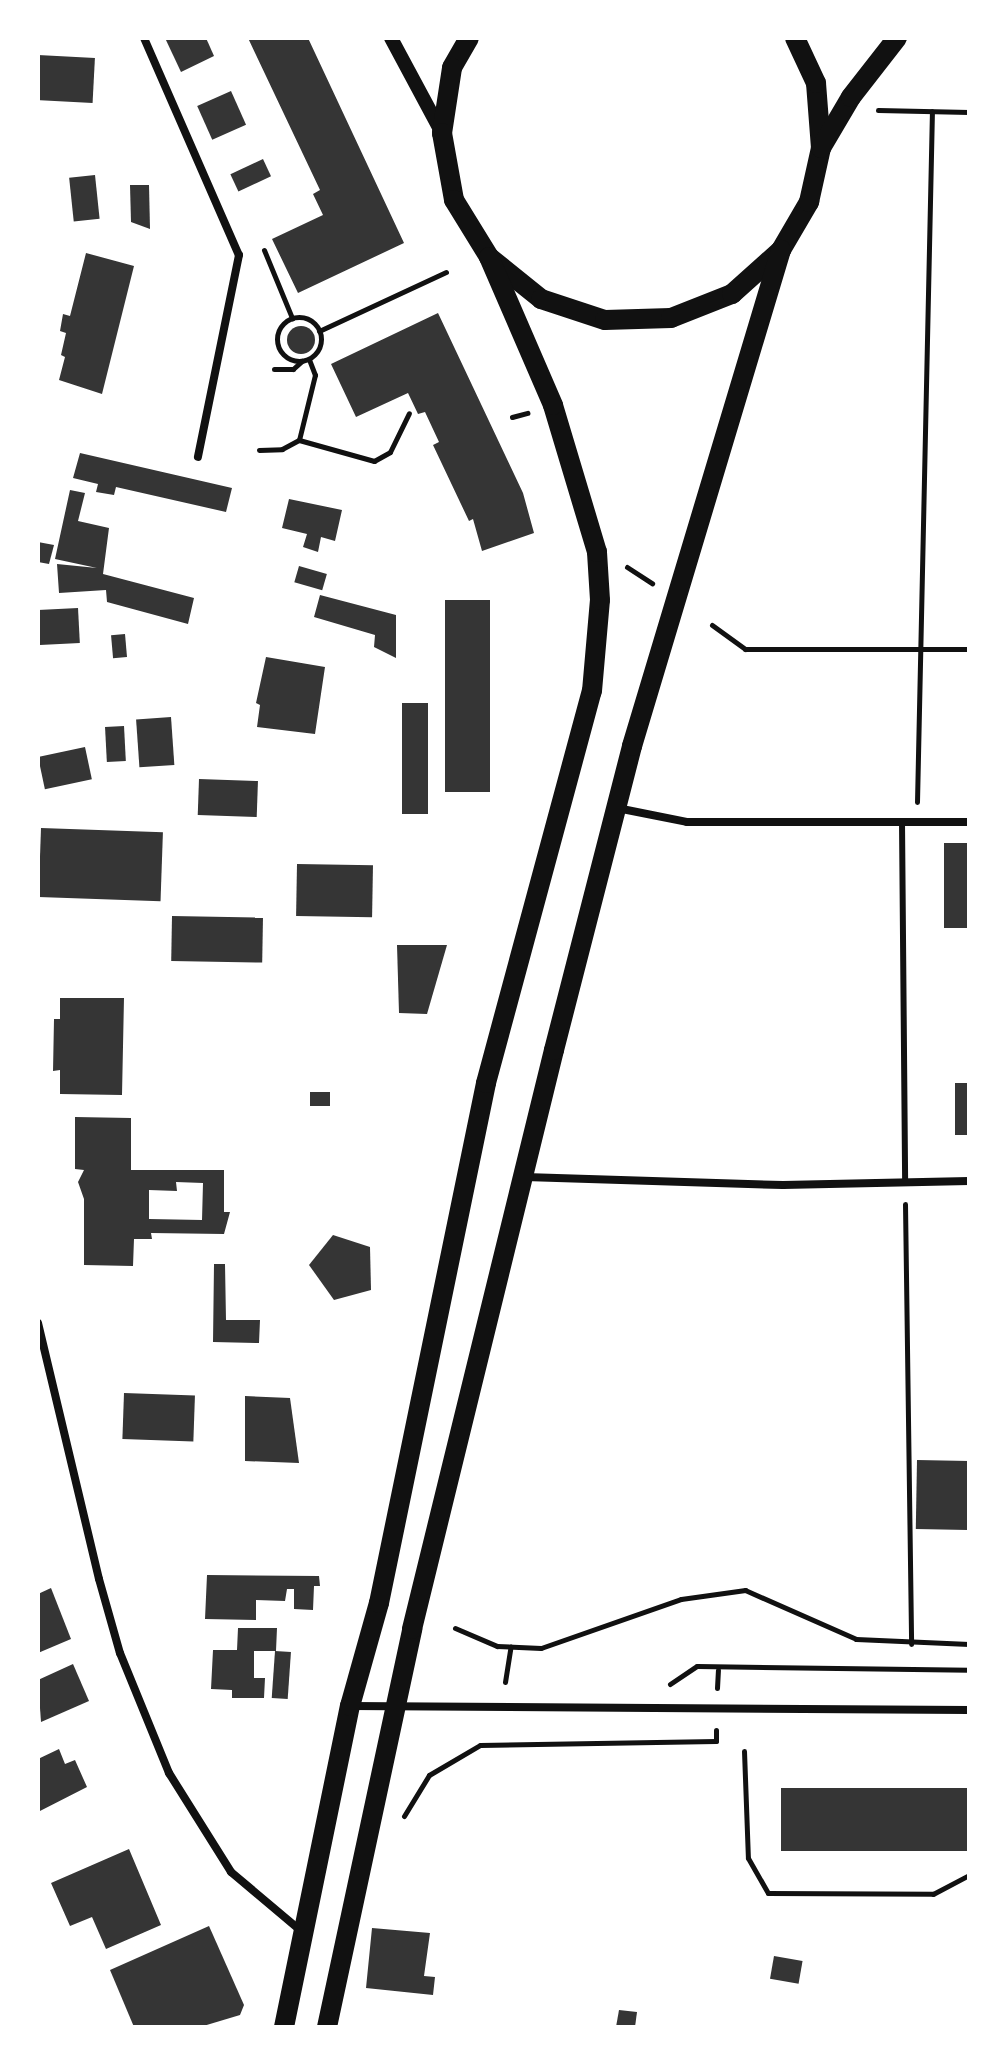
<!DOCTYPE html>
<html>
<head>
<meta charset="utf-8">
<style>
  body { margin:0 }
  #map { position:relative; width:1007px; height:2065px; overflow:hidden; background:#fff; font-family:Bitter,serif }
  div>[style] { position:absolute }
  .building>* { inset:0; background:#353535; transform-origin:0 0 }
  .round { border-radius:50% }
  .path>* { height:5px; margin:-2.5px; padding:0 2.5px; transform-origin:2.5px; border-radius:2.5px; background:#111 }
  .path>.ring { margin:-2.5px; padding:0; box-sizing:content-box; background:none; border:5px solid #111; border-radius:50% }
  .service>* { height:6px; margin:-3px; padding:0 3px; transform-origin:3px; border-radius:3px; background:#111 }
  .minor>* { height:8px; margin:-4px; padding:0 4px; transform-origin:4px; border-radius:4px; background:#111 }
  .tertiary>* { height:14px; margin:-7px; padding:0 7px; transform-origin:7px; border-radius:7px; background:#111 }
  .primary>* { height:20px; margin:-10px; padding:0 10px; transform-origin:10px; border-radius:10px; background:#111 }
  span { translate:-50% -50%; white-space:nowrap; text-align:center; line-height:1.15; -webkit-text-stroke:8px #fff; paint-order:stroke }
  .frame { position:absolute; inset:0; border:40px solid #fff; pointer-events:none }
</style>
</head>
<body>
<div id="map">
  <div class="building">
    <i style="clip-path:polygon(165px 38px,206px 38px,214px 56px,181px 72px)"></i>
    <i style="clip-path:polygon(248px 38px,308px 38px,404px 243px,298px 293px,272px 239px,323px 215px,313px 194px,320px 190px)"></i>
    <i style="left:38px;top:55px;width:57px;height:45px;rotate:3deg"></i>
    <i style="left:231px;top:91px;width:37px;height:37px;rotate:66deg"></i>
    <i style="left:263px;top:159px;width:19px;height:36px;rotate:65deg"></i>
    <i style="left:95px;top:175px;width:44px;height:26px;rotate:84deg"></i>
    <i style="clip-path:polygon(130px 185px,149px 185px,150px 229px,131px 222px)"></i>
    <i style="clip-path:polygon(86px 253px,134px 266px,102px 394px,59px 380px,65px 357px,61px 355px,66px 333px,60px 331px,63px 314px,70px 316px)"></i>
    <i style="clip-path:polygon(438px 313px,523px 493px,534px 533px,482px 551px,473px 519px,469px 521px,433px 445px,439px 442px,425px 412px,418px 414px,408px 393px,356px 417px,331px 364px)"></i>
    <i class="round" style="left:287px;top:326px;width:28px;height:28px"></i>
    <i style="clip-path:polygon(80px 453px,232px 488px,226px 512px,116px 487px,114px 495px,96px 492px,98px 484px,73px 478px)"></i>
    <i style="clip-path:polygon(70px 490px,85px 493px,78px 521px,109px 528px,103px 574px,194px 598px,188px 624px,107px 602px,106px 590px,59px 593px,57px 564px,97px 568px,55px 559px)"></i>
    <i style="clip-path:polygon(289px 499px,342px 510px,335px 541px,321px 537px,318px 552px,303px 547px,307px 534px,282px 528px)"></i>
    <i style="clip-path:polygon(38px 542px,54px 545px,49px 564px,38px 562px)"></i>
    <i style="left:299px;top:566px;width:29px;height:17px;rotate:16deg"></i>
    <i style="clip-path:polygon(320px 595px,396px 615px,396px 658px,374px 647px,375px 635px,314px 617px)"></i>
    <i style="left:445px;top:600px;width:45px;height:192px"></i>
    <i style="left:78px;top:608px;width:35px;height:40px;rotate:87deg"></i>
    <i style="left:125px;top:634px;width:23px;height:14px;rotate:85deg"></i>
    <i style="clip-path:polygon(266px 657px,325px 667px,315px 734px,257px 727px,260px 705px,256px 703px)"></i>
    <i style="left:402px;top:703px;width:26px;height:111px"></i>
    <i style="left:171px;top:717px;width:48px;height:35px;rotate:86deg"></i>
    <i style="left:124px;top:726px;width:35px;height:19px;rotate:87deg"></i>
    <i style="left:85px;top:747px;width:33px;height:48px;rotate:78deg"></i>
    <i style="left:199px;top:779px;width:59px;height:36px;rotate:2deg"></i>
    <i style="left:41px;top:828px;width:122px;height:69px;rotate:2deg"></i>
    <i style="left:944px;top:843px;width:25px;height:85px"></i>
    <i style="left:297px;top:864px;width:76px;height:52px;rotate:1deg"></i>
    <i style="left:172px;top:916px;width:91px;height:45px;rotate:1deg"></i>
    <i style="clip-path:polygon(397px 945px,447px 945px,427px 1014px,399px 1013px)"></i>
    <i style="clip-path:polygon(60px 998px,124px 998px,122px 1095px,60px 1094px,60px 1070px,53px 1071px,54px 1019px,60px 1019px)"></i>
    <i style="left:955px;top:1083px;width:14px;height:52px"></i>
    <i style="left:310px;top:1092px;width:20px;height:14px"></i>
    <i style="clip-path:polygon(evenodd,75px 1117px,131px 1118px,131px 1170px,224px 1170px,224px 1212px,230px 1212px,224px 1234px,151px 1233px,152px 1239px,134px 1239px,133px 1266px,84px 1265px,84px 1199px,78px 1182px,84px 1170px,75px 1169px,75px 1117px,176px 1182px,203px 1183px,202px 1220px,149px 1219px,149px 1190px,177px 1191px,176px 1182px)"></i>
    <i style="clip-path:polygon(333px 1235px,370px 1247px,371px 1290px,334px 1300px,309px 1265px)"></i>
    <i style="clip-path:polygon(214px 1264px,225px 1264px,226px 1320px,260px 1320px,259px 1343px,213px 1342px)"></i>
    <i style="left:124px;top:1393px;width:71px;height:46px;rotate:2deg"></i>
    <i style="clip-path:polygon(245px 1396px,290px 1398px,299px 1463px,245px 1461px)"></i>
    <i style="left:917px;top:1460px;width:52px;height:69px;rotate:1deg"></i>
    <i style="clip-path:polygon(207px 1575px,319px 1576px,320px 1586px,314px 1586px,313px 1610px,294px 1609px,294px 1589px,287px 1589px,285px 1601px,256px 1600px,256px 1620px,205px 1619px)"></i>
    <i style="clip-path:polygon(51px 1588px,71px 1639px,38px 1653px,38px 1594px)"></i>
    <i style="clip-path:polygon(238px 1628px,277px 1628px,276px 1651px,254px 1651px,254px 1678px,265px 1678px,264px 1698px,232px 1698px,232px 1690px,211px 1689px,213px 1650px,237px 1650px)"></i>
    <i style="left:275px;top:1651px;width:16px;height:47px;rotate:4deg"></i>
    <i style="clip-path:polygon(73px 1664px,89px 1701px,41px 1722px,38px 1680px)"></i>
    <i style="clip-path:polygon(59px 1749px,65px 1764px,75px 1760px,87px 1787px,38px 1812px,38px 1759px)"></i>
    <i style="left:969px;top:1788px;width:63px;height:188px;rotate:90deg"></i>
    <i style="clip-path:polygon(129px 1849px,161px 1925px,106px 1949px,92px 1917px,70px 1926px,51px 1883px)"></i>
    <i style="clip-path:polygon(209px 1926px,244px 2005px,240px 2015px,200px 2027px,134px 2027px,110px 1970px)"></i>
    <i style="clip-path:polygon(372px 1928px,430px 1933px,424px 1976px,435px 1977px,433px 1995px,366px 1988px)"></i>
    <i style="left:774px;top:1956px;width:29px;height:23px;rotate:10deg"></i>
    <i style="clip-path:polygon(619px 2010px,637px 2012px,635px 2027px,616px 2027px)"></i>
  </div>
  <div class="path">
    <i style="left:878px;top:110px;width:91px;rotate:1.3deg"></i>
    <i style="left:264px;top:250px;width:74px;rotate:67.6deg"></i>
    <i class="ring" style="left:277px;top:317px;width:39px;height:39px"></i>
    <i style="left:319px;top:331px;width:140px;rotate:-24.9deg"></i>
    <i style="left:274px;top:369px;width:19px"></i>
    <i style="left:293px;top:369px;width:12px;rotate:-42deg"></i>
    <i style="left:512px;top:417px;width:16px;rotate:-15deg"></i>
    <i style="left:299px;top:440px;width:78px;rotate:15.6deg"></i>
    <i style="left:374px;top:461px;width:18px;rotate:-29deg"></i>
    <i style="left:390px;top:452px;width:43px;rotate:-64deg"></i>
    <i style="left:259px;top:450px;width:23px;rotate:-2deg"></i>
    <i style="left:282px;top:449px;width:19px;rotate:-28deg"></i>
    <i style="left:299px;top:440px;width:67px;rotate:-76.2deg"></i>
    <i style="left:315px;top:375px;width:17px;rotate:-111deg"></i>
    <i style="left:627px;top:567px;width:30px;rotate:33deg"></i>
    <i style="left:712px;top:625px;width:41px;rotate:36deg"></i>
    <i style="left:745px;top:649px;width:224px"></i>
    <i style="left:917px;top:802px;width:691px;rotate:-88.76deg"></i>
    <i style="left:905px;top:1204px;width:440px;rotate:89.2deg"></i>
    <i style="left:455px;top:1628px;width:46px;rotate:23.2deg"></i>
    <i style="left:497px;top:1646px;width:44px;rotate:2.6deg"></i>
    <i style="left:541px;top:1648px;width:148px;rotate:-19.3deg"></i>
    <i style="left:681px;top:1599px;width:65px;rotate:-8deg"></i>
    <i style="left:745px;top:1590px;width:121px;rotate:23.8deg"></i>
    <i style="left:856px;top:1639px;width:113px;rotate:2.5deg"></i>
    <i style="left:505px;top:1682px;width:36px;rotate:-81deg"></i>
    <i style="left:670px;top:1684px;width:32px;rotate:-34deg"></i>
    <i style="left:697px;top:1666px;width:272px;rotate:0.8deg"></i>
    <i style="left:717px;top:1688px;width:18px;rotate:-87deg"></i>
    <i style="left:744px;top:1751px;width:107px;rotate:87.9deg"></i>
    <i style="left:748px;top:1858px;width:40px;rotate:60.3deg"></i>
    <i style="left:768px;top:1893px;width:165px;rotate:0.3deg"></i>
    <i style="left:933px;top:1894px;width:41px;rotate:-27.8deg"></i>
    <i style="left:404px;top:1816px;width:48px;rotate:-58.6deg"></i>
    <i style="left:429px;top:1775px;width:59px;rotate:-30.5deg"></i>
    <i style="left:480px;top:1745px;width:236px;rotate:-1deg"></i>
    <i style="left:716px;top:1741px;width:11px;rotate:-90deg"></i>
  </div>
  <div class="service">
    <i style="left:902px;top:822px;width:361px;rotate:89.5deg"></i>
  </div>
  <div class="minor">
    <i style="left:144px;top:38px;width:237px;rotate:66.4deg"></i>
    <i style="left:239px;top:255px;width:206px;rotate:101.5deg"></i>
    <i style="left:617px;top:808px;width:71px;rotate:11.3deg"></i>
    <i style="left:687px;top:822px;width:282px"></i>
    <i style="left:525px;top:1177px;width:258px;rotate:1.8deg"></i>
    <i style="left:783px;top:1185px;width:186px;rotate:-1.2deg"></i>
    <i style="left:38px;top:1323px;width:263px;rotate:76.6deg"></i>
    <i style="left:99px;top:1579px;width:77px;rotate:74.2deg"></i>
    <i style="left:120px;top:1653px;width:130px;rotate:67.8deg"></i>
    <i style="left:169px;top:1773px;width:117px;rotate:57.9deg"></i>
    <i style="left:231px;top:1872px;width:92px;rotate:40.1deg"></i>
    <i style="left:350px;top:1706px;width:619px;rotate:0.37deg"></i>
  </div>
  <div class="tertiary">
    <i style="left:391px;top:38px;width:108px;rotate:61.8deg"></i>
  </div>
  <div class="primary">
    <i style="left:469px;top:38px;width:34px;rotate:120deg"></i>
    <i style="left:452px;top:68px;width:66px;rotate:98.7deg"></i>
    <i style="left:442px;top:133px;width:68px;rotate:79.8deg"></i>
    <i style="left:454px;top:200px;width:67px;rotate:58.4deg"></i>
    <i style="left:489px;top:257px;width:67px;rotate:38.9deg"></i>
    <i style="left:541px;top:299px;width:67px;rotate:18.2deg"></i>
    <i style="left:605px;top:320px;width:66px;rotate:-1.7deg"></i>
    <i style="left:671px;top:318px;width:66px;rotate:-21.5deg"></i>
    <i style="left:732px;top:294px;width:66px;rotate:-41.9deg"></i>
    <i style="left:781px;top:250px;width:56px;rotate:-59.7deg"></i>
    <i style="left:809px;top:202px;width:55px;rotate:-77.5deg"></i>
    <i style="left:821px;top:148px;width:65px;rotate:-94.4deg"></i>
    <i style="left:816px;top:83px;width:50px;rotate:-115deg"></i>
    <i style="left:821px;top:148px;width:59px;rotate:-59.5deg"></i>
    <i style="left:851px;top:97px;width:75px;rotate:-52.1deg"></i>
    <i style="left:284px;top:2027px;width:328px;rotate:-78.4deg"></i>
    <i style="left:350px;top:1706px;width:107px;rotate:-74.3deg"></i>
    <i style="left:379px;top:1603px;width:531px;rotate:-78.37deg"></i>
    <i style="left:486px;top:1083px;width:406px;rotate:-74.9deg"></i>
    <i style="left:592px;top:691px;width:91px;rotate:-85deg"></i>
    <i style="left:600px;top:600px;width:48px;rotate:-93.6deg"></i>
    <i style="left:597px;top:552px;width:153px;rotate:-106.7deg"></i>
    <i style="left:553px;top:405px;width:161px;rotate:-113.4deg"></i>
    <i style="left:327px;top:2027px;width:407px;rotate:-77.9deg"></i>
    <i style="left:412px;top:1629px;width:596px;rotate:-76.22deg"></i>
    <i style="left:554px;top:1050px;width:314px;rotate:-75.6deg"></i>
    <i style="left:632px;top:746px;width:518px;rotate:-73.28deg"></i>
  </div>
  <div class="frame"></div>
</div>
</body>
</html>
